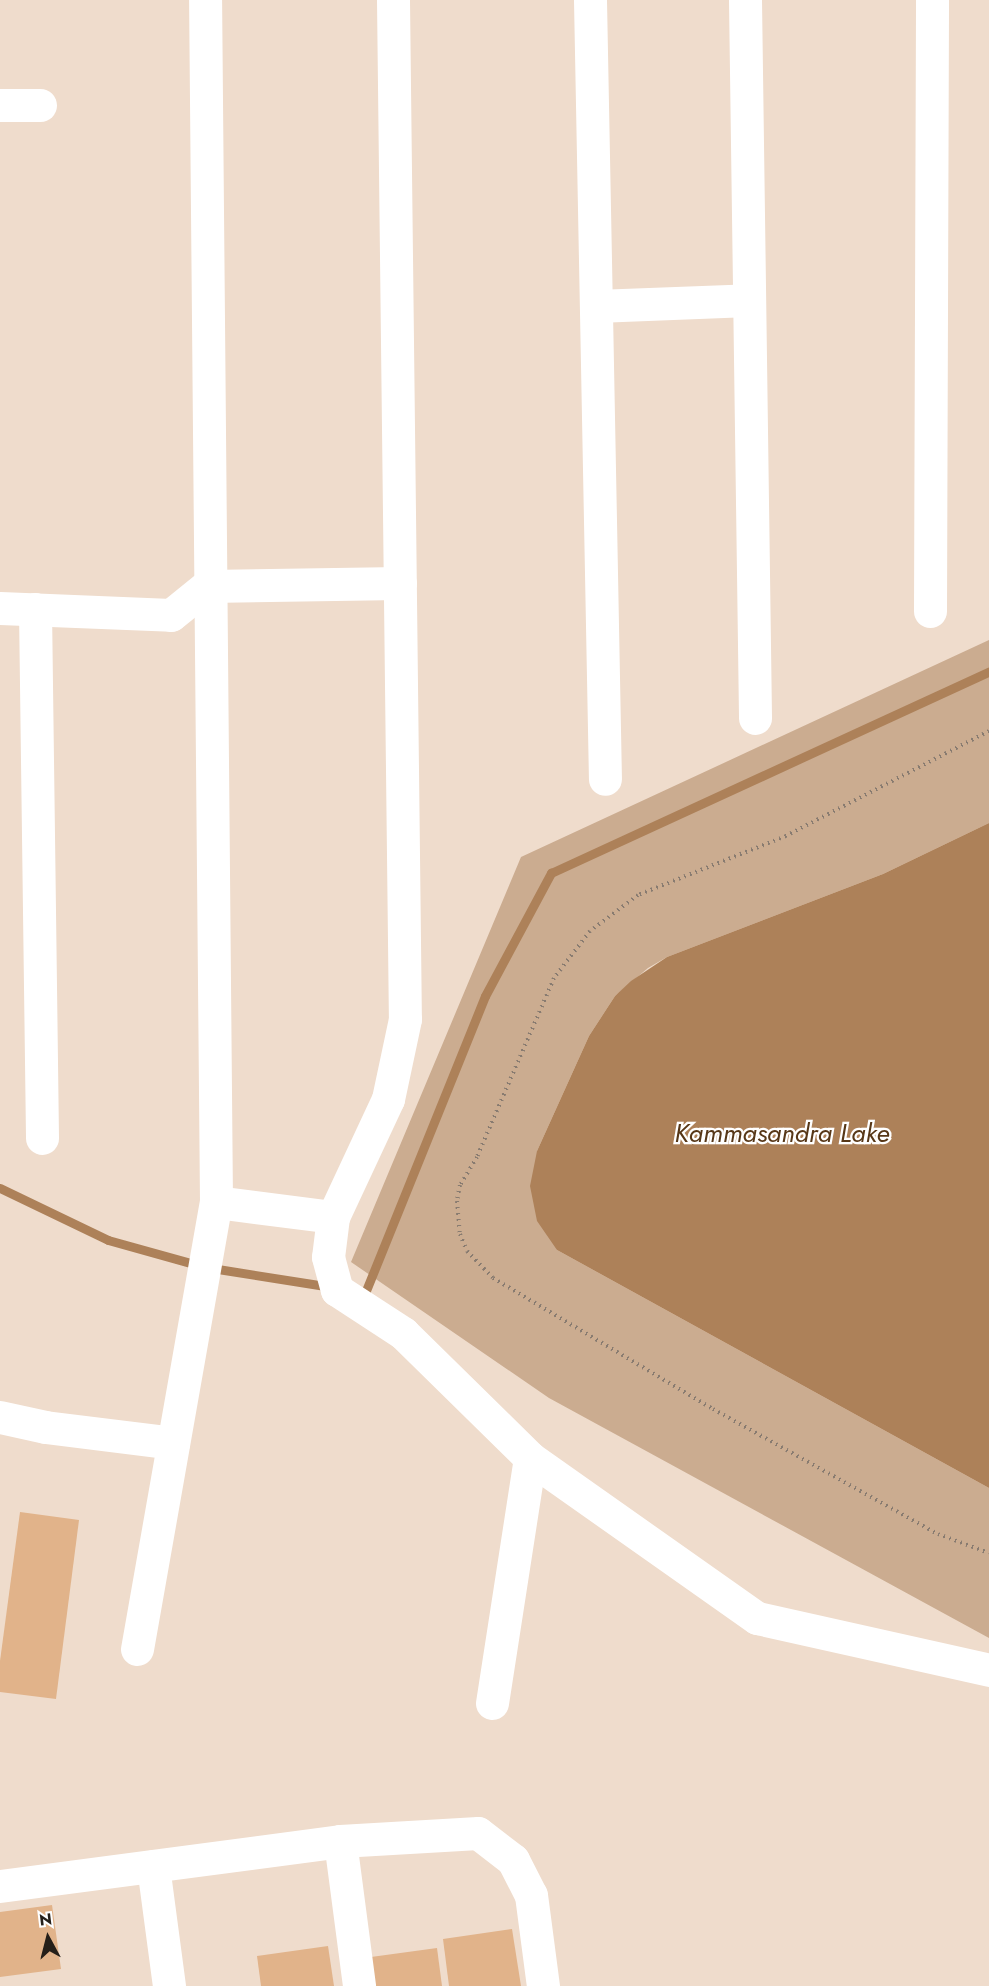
<!DOCTYPE html>
<html>
<head>
<meta charset="utf-8">
<style>
  body { margin:0 }
  #map { position:relative; width:989px; height:1986px; overflow:hidden; background:#efdccc; font-family:Jost,sans-serif }
  div>[style] { position:absolute }
  .green>* { inset:0; background:#cbac90 }
  .water>* { inset:0; background:#ad8159 }
  .stream>* { height:9px; margin:-4.5px; padding:0 4.5px; transform-origin:4.5px; border-radius:4.5px; background:#ad8159 }
  .building>* { inset:0; background:#e1b38a }
  .path>* { height:4px; margin-top:-2px; transform-origin:0; background:repeating-linear-gradient(90deg,#887b70 0 1.5px,transparent 0 6px) }
  .minor>* { height:33px; margin:-16.5px; padding:0 16.5px; transform-origin:16.5px; border-radius:16.5px; background:#fff }
  span { translate:-50% -50%; white-space:nowrap; text-align:center; line-height:1.15; -webkit-text-stroke:4.5px #fff; paint-order:stroke }
  .water-label { font-size:26px; color:#573717; font-style:italic }
  .north { position:absolute; left:18px; top:1908px; width:60px; height:60px; -webkit-text-stroke:4px #fff; paint-order:stroke; rotate:353deg; font-size:16px; font-weight:700; line-height:24px; text-align:center; color:#251f19 }
  .north::after { content:''; display:block; margin:auto; width:21px; height:27px; background:#251f19; clip-path:polygon(50% 0,100% 100%,50% 72%,0 100%) }
</style>
</head>
<body>
<div id="map">
  <div class="green">
    <i style="clip-path:polygon(989px 640px,989px 823px,883px 874px,667px 957px,648px 968px,615px 996px,589px 1036px,537px 1151px,557px 1250px,989px 1488px,989px 1638px,549px 1398px,351px 1262px,521px 857px)"></i>
  </div>
  <div class="water">
    <i style="clip-path:polygon(989px 823px,989px 1488px,557px 1250px,537px 1221px,530px 1186px,537px 1151px,589px 1036px,615px 996px,631px 981px,667px 957px,883px 874px)"></i>
  </div>
  <div class="stream">
    <i style="left:0;top:1188px;width:120px;rotate:25.7deg"></i>
    <i style="left:108px;top:1240px;width:101px;rotate:15.6deg"></i>
    <i style="left:205px;top:1267px;width:128px;rotate:9deg"></i>
    <i style="left:357px;top:1292px;width:8px;rotate:7deg"></i>
    <i style="left:365px;top:1293px;width:320px;rotate:-68deg"></i>
    <i style="left:485px;top:996px;width:140px;rotate:-61.8deg"></i>
    <i style="left:551px;top:873px;width:482px;rotate:-24.7deg"></i>
  </div>
  <div class="building">
    <i style="clip-path:polygon(20px 1512px,79px 1520px,56px 1699px,0 1692px,0 1661px)"></i>
    <i style="clip-path:polygon(52px 1905px,61px 1969px,0 1977px,0 1912px)"></i>
    <i style="clip-path:polygon(512px 1929px,521px 1986px,449px 1986px,443px 1939px)"></i>
    <i style="clip-path:polygon(328px 1946px,334px 1986px,261px 1986px,257px 1956px)"></i>
    <i style="clip-path:polygon(437px 1948px,442px 1986px,375px 1986px,371px 1957px)"></i>
  </div>
  <div class="path">
    <i style="left:989px;top:731px;width:229px;rotate:152.7deg"></i>
    <i style="left:786px;top:836px;width:159px;rotate:158.3deg"></i>
    <i style="left:638px;top:895px;width:60px;rotate:143.1deg"></i>
    <i style="left:590px;top:931px;width:59px;rotate:127.5deg"></i>
    <i style="left:554px;top:978px;width:195px;rotate:113.3deg"></i>
    <i style="left:477px;top:1157px;width:33px;rotate:121deg"></i>
    <i style="left:460px;top:1185px;width:16px;rotate:101deg"></i>
    <i style="left:457px;top:1201px;width:33px;rotate:85deg"></i>
    <i style="left:460px;top:1234px;width:18px;rotate:68deg"></i>
    <i style="left:467px;top:1251px;width:37px;rotate:46deg"></i>
    <i style="left:493px;top:1278px;width:256px;rotate:30.8deg"></i>
    <i style="left:713px;top:1409px;width:257px;rotate:29.1deg"></i>
    <i style="left:938px;top:1534px;width:54px;rotate:20.4deg"></i>
  </div>
  <div class="minor">
    <i style="left:393px;top:0;width:1019px;rotate:89.33deg"></i>
    <i style="left:405px;top:1019px;width:82px;rotate:102deg"></i>
    <i style="left:388px;top:1099px;width:130px;rotate:115deg"></i>
    <i style="left:333px;top:1217px;width:40px;rotate:97.1deg"></i>
    <i style="left:328px;top:1257px;width:34px;rotate:75deg"></i>
    <i style="left:337px;top:1290px;width:79px;rotate:33.1deg"></i>
    <i style="left:403px;top:1333px;width:178px;rotate:44.5deg"></i>
    <i style="left:530px;top:1458px;width:278px;rotate:35.2deg"></i>
    <i style="left:757px;top:1618px;width:238px;rotate:12.6deg"></i>
    <i style="left:590px;top:0;width:779px;rotate:88.9deg"></i>
    <i style="left:745px;top:0;width:718px;rotate:89.2deg"></i>
    <i style="left:0;top:105px;width:40px"></i>
    <i style="left:596px;top:306px;width:153px;rotate:-2.2deg"></i>
    <i style="left:0;top:608px;width:171px;rotate:2.3deg"></i>
    <i style="left:171px;top:615px;width:46px;rotate:-38.9deg"></i>
    <i style="left:207px;top:586px;width:193px;rotate:-0.9deg"></i>
    <i style="left:35px;top:609px;width:529px;rotate:89.24deg"></i>
    <i style="left:930px;top:611px;width:611px;rotate:-89.81deg"></i>
    <i style="left:216px;top:1202px;width:118px;rotate:7.3deg"></i>
    <i style="left:0;top:1417px;width:46px;rotate:12.5deg"></i>
    <i style="left:45px;top:1427px;width:129px;rotate:7.1deg"></i>
    <i style="left:137px;top:1649px;width:454px;rotate:-80deg"></i>
    <i style="left:216px;top:1202px;width:1202px;rotate:-90.52deg"></i>
    <i style="left:492px;top:1703px;width:248px;rotate:-81.2deg"></i>
    <i style="left:340px;top:1841px;width:138px;rotate:-3.3deg"></i>
    <i style="left:478px;top:1833px;width:44px;rotate:37.6deg"></i>
    <i style="left:513px;top:1860px;width:39px;rotate:63deg"></i>
    <i style="left:531px;top:1895px;width:92px;rotate:82.5deg"></i>
    <i style="left:153px;top:1866px;width:121px;rotate:82.4deg"></i>
    <i style="left:0;top:1886px;width:343px;rotate:-7.5deg"></i>
    <i style="left:340px;top:1841px;width:146px;rotate:82.5deg"></i>
  </div>
  <div class="water-label">
    <span style="left:782px;top:1134px">Kammasandra Lake</span>
  </div>
  <div class="north">N</div>
</div>
</body>
</html>
